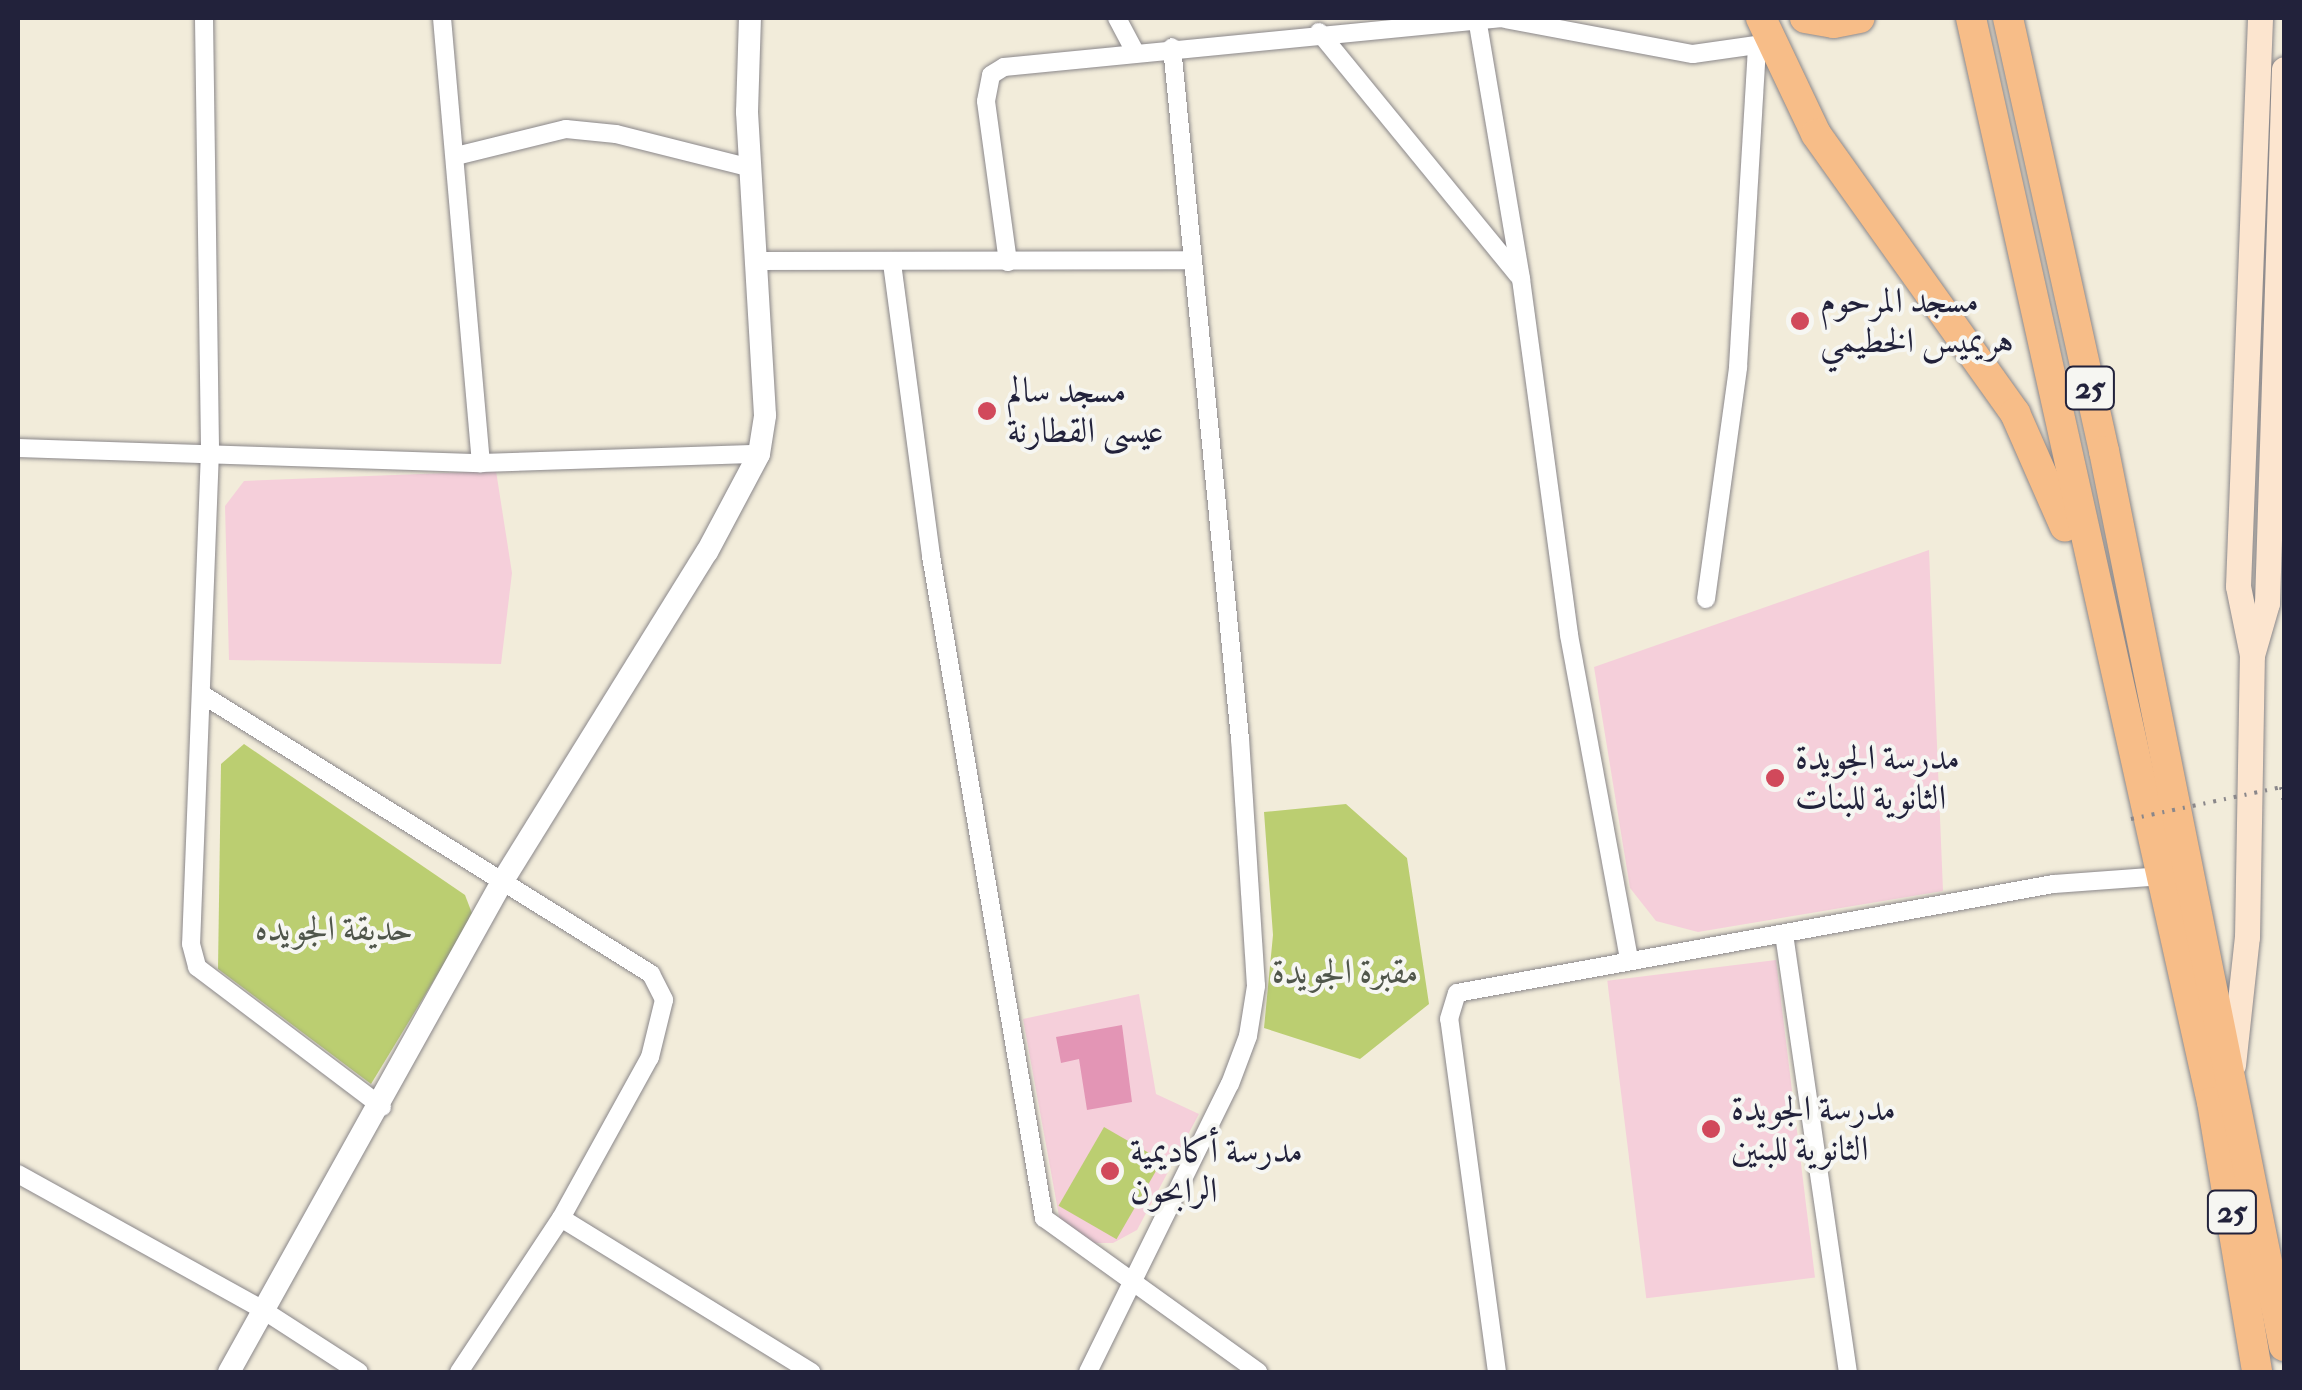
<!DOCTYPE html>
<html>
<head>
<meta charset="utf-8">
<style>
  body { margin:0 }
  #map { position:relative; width:2302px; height:1390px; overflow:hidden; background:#f2ecda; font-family:"IM FELL Double Pica",Amiri,serif }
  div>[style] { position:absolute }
  .built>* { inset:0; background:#f5cfda; transform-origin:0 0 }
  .green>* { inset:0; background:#bbce71; transform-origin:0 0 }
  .building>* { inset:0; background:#e395b5 }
  .path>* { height:4px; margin-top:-2px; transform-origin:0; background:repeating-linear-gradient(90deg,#8a878a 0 2.5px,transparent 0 10.5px) }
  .roads { filter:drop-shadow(0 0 2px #8a878a) drop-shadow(0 0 2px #8a878a) }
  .minor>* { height:18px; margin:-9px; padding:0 9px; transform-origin:9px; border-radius:9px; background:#fff }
  .tertiary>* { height:22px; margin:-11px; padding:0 11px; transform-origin:11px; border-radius:11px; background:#fff }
  .secondary>* { height:25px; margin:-12.5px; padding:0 12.5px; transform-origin:12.5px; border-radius:12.5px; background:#fce5cf }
  .trunk>* { height:30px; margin:-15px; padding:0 15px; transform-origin:15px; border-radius:15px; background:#f7bd88 }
  .path-bridge>* { height:4px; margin-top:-2px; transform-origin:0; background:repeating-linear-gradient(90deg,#8a878a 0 2.5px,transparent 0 10.5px) }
  .dots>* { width:28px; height:28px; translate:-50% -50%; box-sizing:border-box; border:5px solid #f6f6f2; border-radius:50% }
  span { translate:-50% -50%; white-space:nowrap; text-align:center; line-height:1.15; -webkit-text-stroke:8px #f6f6f2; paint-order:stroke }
  .shield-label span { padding:2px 8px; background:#f6f6f2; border:2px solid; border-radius:8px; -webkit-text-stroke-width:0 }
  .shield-label { font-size:32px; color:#22223b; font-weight:700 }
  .poi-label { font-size:35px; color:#22223b }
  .left { translate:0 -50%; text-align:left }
  .park-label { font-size:35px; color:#50564b }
  .frame { position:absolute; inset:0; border:20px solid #22223b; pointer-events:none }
</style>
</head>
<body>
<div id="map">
  <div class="built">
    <i style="clip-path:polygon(496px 471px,512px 573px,501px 664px,229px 660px,225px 506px,244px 481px)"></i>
    <i style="clip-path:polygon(1929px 550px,1943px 891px,1698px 932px,1656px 921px,1630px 888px,1594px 667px)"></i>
    <i style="left:1776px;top:960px;width:320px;height:170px;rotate:83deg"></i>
    <i style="clip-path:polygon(1139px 994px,1156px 1094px,1199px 1114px,1137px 1230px,1113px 1243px,1086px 1243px,1061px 1227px,1023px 1019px)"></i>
  </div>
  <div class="green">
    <i style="clip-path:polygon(244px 744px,465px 895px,473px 916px,371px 1084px,218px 969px,221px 764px)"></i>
    <i style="clip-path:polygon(1346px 804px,1407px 858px,1429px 1004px,1360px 1059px,1264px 1028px,1273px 935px,1264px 812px)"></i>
    <i style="left:1104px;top:1127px;width:67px;height:91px;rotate:30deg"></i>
  </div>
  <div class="building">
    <i style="clip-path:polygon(1122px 1025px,1132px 1102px,1087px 1110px,1079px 1059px,1061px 1063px,1056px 1037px)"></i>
  </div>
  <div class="path">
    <i style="left:2281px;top:787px;width:15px;rotate:79deg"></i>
  </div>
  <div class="roads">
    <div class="minor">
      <i style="left:204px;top:18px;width:433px;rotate:89.2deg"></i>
      <i style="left:210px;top:451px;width:493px;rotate:92.2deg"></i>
      <i style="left:191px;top:944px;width:24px;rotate:75deg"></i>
      <i style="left:197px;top:967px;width:232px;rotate:37.1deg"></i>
      <i style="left:442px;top:18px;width:447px;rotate:85deg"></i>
      <i style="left:1117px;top:18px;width:36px;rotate:62deg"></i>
      <i style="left:1477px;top:18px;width:265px;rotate:80.4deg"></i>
      <i style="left:1521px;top:279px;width:359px;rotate:82.3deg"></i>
      <i style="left:1569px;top:635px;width:330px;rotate:79.5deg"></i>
      <i style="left:1319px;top:32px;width:314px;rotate:50.7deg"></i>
      <i style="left:456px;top:156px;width:113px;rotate:-13.8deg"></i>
      <i style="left:566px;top:129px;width:50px;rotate:5.7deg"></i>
      <i style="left:616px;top:134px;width:139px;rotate:14.1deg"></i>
      <i style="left:760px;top:261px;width:428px;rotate:-0.1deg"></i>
      <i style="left:1008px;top:262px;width:162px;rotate:-97.8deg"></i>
      <i style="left:986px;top:101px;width:26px;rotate:-79deg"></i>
      <i style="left:991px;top:75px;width:15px;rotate:-32deg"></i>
      <i style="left:1004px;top:67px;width:498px;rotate:-5.6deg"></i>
      <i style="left:1500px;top:18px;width:196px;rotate:10.6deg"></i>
      <i style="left:1693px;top:54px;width:78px;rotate:-8.1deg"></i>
      <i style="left:892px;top:263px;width:296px;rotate:82.4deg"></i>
      <i style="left:931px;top:556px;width:672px;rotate:80.31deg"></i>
      <i style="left:1044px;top:1218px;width:264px;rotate:35.7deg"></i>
      <i style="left:18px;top:448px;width:463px;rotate:1.9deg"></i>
      <i style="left:481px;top:463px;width:278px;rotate:-1.9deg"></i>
      <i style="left:1706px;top:599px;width:234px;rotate:-82.1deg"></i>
      <i style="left:1738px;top:367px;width:322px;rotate:-86.6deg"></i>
      <i style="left:203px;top:695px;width:528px;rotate:31.91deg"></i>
      <i style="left:651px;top:974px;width:29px;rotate:63deg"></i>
      <i style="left:664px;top:1000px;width:59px;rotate:103.8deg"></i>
      <i style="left:650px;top:1057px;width:184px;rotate:118.9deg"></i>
      <i style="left:561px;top:1218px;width:185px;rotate:123.5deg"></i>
      <i style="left:1784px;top:934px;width:443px;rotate:81.7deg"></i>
      <i style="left:18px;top:1174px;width:280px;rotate:29deg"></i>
      <i style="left:263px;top:1310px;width:114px;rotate:32.9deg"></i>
      <i style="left:561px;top:1218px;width:294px;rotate:31.6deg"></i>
      <i style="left:1088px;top:1372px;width:321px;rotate:-63.8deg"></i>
      <i style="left:1230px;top:1084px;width:51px;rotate:-69.4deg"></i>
      <i style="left:1248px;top:1036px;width:51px;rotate:-80.9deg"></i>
      <i style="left:1256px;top:986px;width:248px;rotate:-93.7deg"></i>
      <i style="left:1240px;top:739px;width:695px;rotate:-95.61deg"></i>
      <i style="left:1497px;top:1372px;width:356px;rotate:-97.7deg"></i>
      <i style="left:1449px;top:1019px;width:27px;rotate:-73deg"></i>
      <i style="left:1457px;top:993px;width:606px;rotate:-10.36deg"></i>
      <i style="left:2053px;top:884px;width:108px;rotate:-4.2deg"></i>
    </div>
    <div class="tertiary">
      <i style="left:229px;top:1372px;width:561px;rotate:-60.88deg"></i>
      <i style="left:502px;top:882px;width:388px;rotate:-58.2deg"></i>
      <i style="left:707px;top:552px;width:111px;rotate:-62deg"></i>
      <i style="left:759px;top:454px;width:39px;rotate:-81deg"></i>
      <i style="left:765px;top:415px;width:304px;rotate:-93.4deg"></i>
      <i style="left:747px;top:112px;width:94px;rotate:-88.2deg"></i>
    </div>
    <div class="secondary">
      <i style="left:2252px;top:655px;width:54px;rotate:-73.9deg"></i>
      <i style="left:2267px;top:603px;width:534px;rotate:-88.18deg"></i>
      <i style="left:2233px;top:1065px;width:129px;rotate:-83.8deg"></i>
      <i style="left:2247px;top:937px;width:282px;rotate:-89deg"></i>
      <i style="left:2252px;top:655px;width:70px;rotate:-101.5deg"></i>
      <i style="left:2238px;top:586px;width:568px;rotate:-87.78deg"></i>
    </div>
    <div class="trunk">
      <i style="left:1761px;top:18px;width:128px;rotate:64.6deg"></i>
      <i style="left:1816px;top:134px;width:343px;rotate:54.5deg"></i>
      <i style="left:2015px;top:413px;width:124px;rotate:66.3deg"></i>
      <i style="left:1805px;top:18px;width:29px;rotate:10deg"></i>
      <i style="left:1834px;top:23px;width:26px;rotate:-11deg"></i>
      <i style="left:1971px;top:18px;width:1110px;rotate:77.47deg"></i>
      <i style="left:2212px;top:1102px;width:274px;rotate:80.5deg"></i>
      <i style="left:2008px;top:18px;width:444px;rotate:77.5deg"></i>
      <i style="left:2104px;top:451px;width:913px;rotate:78.63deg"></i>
    </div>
  </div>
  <div class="path-bridge">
    <i style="left:2131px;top:819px;width:153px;rotate:-12deg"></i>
  </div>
  <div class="dots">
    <i style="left:1800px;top:321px;background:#d1495b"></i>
    <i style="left:987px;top:411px;background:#d1495b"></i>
    <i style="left:1775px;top:778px;background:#d1495b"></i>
    <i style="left:1711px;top:1129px;background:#d1495b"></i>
    <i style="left:1110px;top:1171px;background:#d1495b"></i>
  </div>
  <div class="shield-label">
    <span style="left:2090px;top:388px">25</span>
    <span style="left:2232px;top:1212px">25</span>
  </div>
  <div class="poi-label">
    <span class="left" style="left:1820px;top:321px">مسجد المرحوم<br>هريميس الخطيمي</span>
    <span class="left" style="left:1007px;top:411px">مسجد سالم<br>عيسى القطارنة</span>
    <span class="left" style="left:1795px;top:778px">مدرسة الجويدة<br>الثانوية للبنات</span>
    <span class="left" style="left:1731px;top:1129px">مدرسة الجويدة<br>الثانوية للبنين</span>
    <span class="left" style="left:1130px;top:1171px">مدرسة أكاديمية<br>الرابحون</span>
  </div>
  <div class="park-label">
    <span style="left:334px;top:929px">حديقة الجويده</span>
    <span style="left:1345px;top:972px">مقبرة الجويدة</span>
  </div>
  <div class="frame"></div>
</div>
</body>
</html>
